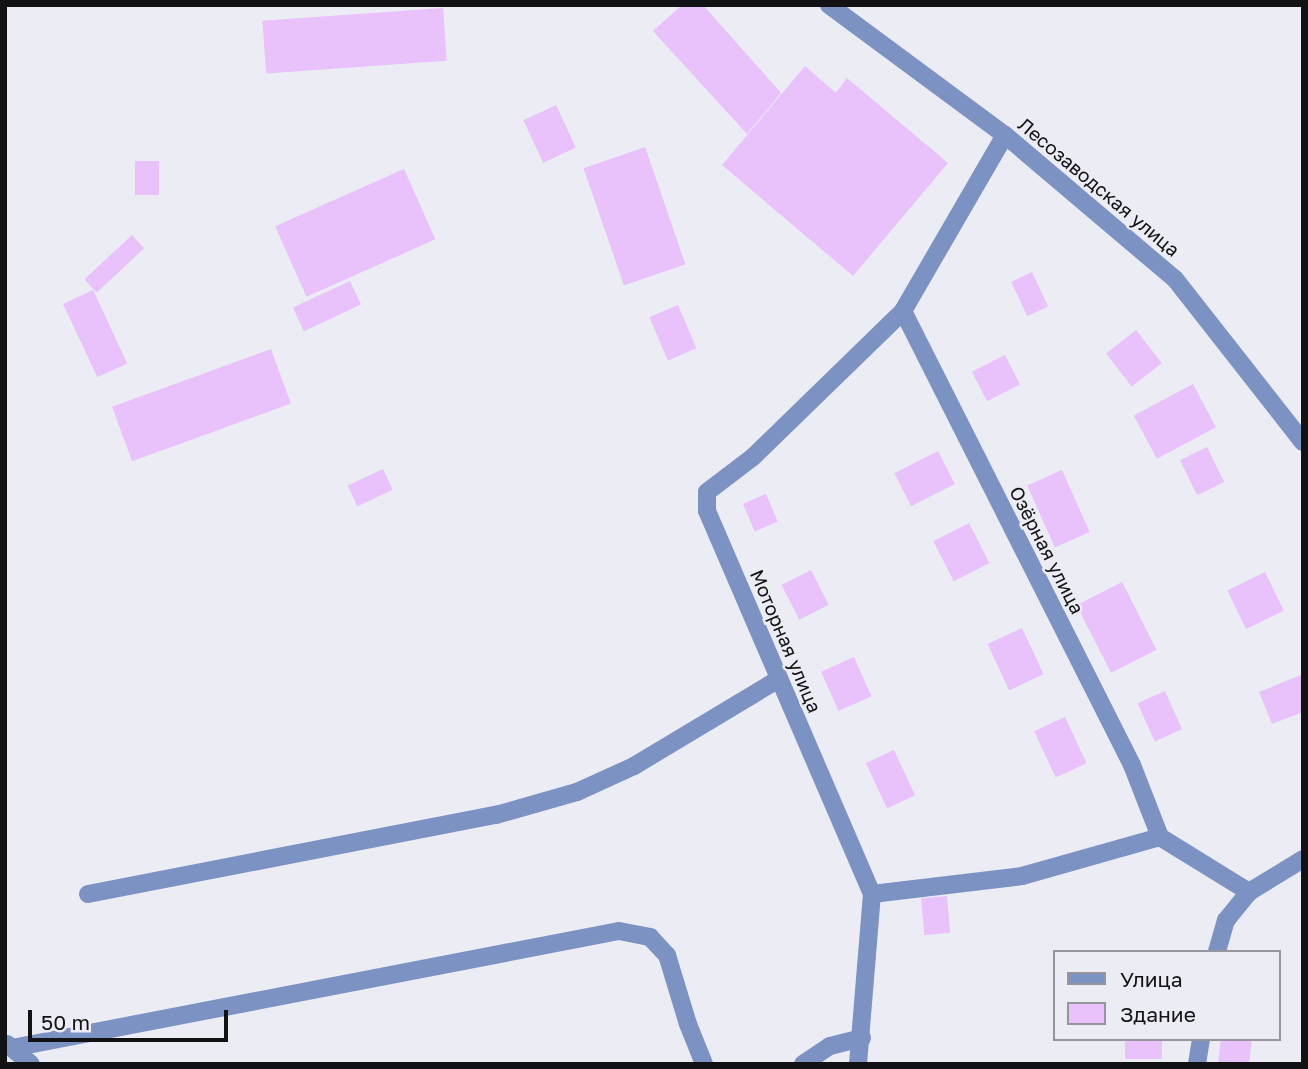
<!DOCTYPE html>
<html>
<head>
<meta charset="utf-8">
<style>
  body { margin:0 }
  #map { position:relative; width:1308px; height:1069px; overflow:hidden; background:#ececf5; font-family:"Golos Text",sans-serif }
  div>[style] { position:absolute }
  .building>* { inset:0; background:#e9c1fb; transform-origin:0 0 }
  .minor>* { height:18px; margin:-9px; padding:0 9px; transform-origin:9px; border-radius:9px; background:#7b92c3 }
  span { translate:-50% -50%; white-space:nowrap; text-align:center; line-height:1.15; -webkit-text-stroke:5px #ececf5; paint-order:stroke }
  .street-label { font-size:19px; color:#121215 }
  .frame { position:absolute; inset:0; border:7px solid #121215; pointer-events:none }
  .legend { position:absolute; left:1053px; top:950px; width:228px; height:91px; box-sizing:border-box; background:#ececf5; border:2px solid #95959b; margin:0; padding:9px 12px; list-style:none; font-size:21px; color:#121215 }
  .legend li { display:flex; align-items:center; gap:14px; height:35px }
  .legend b { width:35px; border:2px solid #95959b }
  .scale { position:absolute; left:28px; top:1010px; width:200px; height:32px; box-sizing:border-box; border:4px solid #121215; border-top:0; padding-left:9px; font-size:21px; line-height:24px; white-space:nowrap; color:#121215; -webkit-text-stroke:5px #ececf5; paint-order:stroke }
</style>
</head>
<body>
<div id="map">
  <div class="building">
    <i style="clip-path:polygon(682px 5px,703px 5px,781px 93px,747px 134px,653px 31px)"></i>
    <i style="left:443px;top:8px;width:53px;height:181px;rotate:86deg"></i>
    <i style="clip-path:polygon(805px 66px,836px 93px,847px 78px,948px 163px,853px 276px,722px 165px)"></i>
    <i style="left:556px;top:105px;width:47px;height:36px;rotate:65deg"></i>
    <i style="left:645px;top:147px;width:124px;height:65px;rotate:71deg"></i>
    <i style="left:135px;top:161px;width:24px;height:34px"></i>
    <i style="left:404px;top:169px;width:77px;height:141px;rotate:66deg"></i>
    <i style="left:132px;top:235px;width:18px;height:65px;rotate:47deg"></i>
    <i style="left:1032px;top:272px;width:38px;height:23px;rotate:65deg"></i>
    <i style="left:350px;top:281px;width:26px;height:63px;rotate:65deg"></i>
    <i style="left:93px;top:290px;width:81px;height:33px;rotate:65deg"></i>
    <i style="left:678px;top:305px;width:47px;height:31px;rotate:67deg"></i>
    <i style="left:1136px;top:330px;width:42px;height:38px;rotate:52deg"></i>
    <i style="left:271px;top:349px;width:58px;height:169px;rotate:70deg"></i>
    <i style="left:1005px;top:355px;width:33px;height:37px;rotate:63deg"></i>
    <i style="left:1193px;top:384px;width:49px;height:67px;rotate:62deg"></i>
    <i style="left:1207px;top:447px;width:39px;height:30px;rotate:64deg"></i>
    <i style="left:938px;top:451px;width:37px;height:49px;rotate:63deg"></i>
    <i style="left:383px;top:469px;width:23px;height:39px;rotate:65deg"></i>
    <i style="left:1062px;top:470px;width:68px;height:38px;rotate:66deg"></i>
    <i style="left:766px;top:494px;width:30px;height:25px;rotate:67deg"></i>
    <i style="left:969px;top:523px;width:45px;height:40px;rotate:63deg"></i>
    <i style="left:811px;top:570px;width:39px;height:33px;rotate:63deg"></i>
    <i style="left:1265px;top:572px;width:43px;height:42px;rotate:64deg"></i>
    <i style="left:1122px;top:582px;width:76px;height:51px;rotate:63deg"></i>
    <i style="left:1022px;top:628px;width:51px;height:38px;rotate:65deg"></i>
    <i style="left:854px;top:657px;width:43px;height:36px;rotate:66deg"></i>
    <i style="clip-path:polygon(1303px 674px,1303px 712px,1272px 724px,1259px 692px)"></i>
    <i style="left:1165px;top:691px;width:42px;height:30px;rotate:66deg"></i>
    <i style="left:1065px;top:717px;width:51px;height:34px;rotate:65deg"></i>
    <i style="left:894px;top:750px;width:50px;height:31px;rotate:65deg"></i>
    <i style="left:947px;top:896px;width:37px;height:26px;rotate:85deg"></i>
    <i style="left:1125px;top:1039px;width:37px;height:20px"></i>
    <i style="clip-path:polygon(1221px 1039px,1252px 1039px,1249px 1064px,1218px 1064px)"></i>
  </div>
  <div class="minor">
    <i style="left:829px;top:5px;width:219px;rotate:36.5deg"></i>
    <i style="left:1005px;top:135px;width:223px;rotate:40.3deg"></i>
    <i style="left:1175px;top:279px;width:207px;rotate:51.9deg"></i>
    <i style="left:1005px;top:135px;width:203px;rotate:120.1deg"></i>
    <i style="left:903px;top:311px;width:508px;rotate:63.23deg"></i>
    <i style="left:1132px;top:765px;width:77px;rotate:68.7deg"></i>
    <i style="left:1160px;top:837px;width:105px;rotate:31.7deg"></i>
    <i style="left:1249px;top:892px;width:36px;rotate:129deg"></i>
    <i style="left:1226px;top:920px;width:33px;rotate:106deg"></i>
    <i style="left:1249px;top:892px;width:63px;rotate:-31.4deg"></i>
    <i style="left:88px;top:894px;width:416px;rotate:-11deg"></i>
    <i style="left:496px;top:815px;width:84px;rotate:-15.9deg"></i>
    <i style="left:577px;top:792px;width:63px;rotate:-24.5deg"></i>
    <i style="left:634px;top:766px;width:169px;rotate:-31deg"></i>
    <i style="left:872px;top:894px;width:151px;rotate:-6.8deg"></i>
    <i style="left:1022px;top:876px;width:143px;rotate:-15.8deg"></i>
    <i style="left:7px;top:1044px;width:31px;rotate:40deg"></i>
    <i style="left:12px;top:1048px;width:618px;rotate:-10.91deg"></i>
    <i style="left:619px;top:931px;width:32px;rotate:11deg"></i>
    <i style="left:650px;top:937px;width:25px;rotate:47deg"></i>
    <i style="left:667px;top:955px;width:72px;rotate:73.1deg"></i>
    <i style="left:688px;top:1024px;width:43px;rotate:68.2deg"></i>
    <i style="left:803px;top:1064px;width:32px;rotate:-34deg"></i>
    <i style="left:830px;top:1046px;width:33px;rotate:-14deg"></i>
    <i style="left:858px;top:1064px;width:171px;rotate:-85.3deg"></i>
    <i style="left:872px;top:894px;width:417px;rotate:-113.3deg"></i>
    <i style="left:707px;top:511px;width:19px;rotate:-90deg"></i>
    <i style="left:707px;top:492px;width:58px;rotate:-37.3deg"></i>
    <i style="left:753px;top:457px;width:209px;rotate:-44.2deg"></i>
    <i style="left:1197px;top:1064px;width:25px;rotate:-81deg"></i>
  </div>
  <div class="street-label">
    <span style="left:1099px;top:187px;rotate:40deg">Лесозаводская улица</span>
    <span style="left:1047px;top:550px;rotate:63deg">Озёрная улица</span>
    <span style="left:786px;top:641px;rotate:67deg">Моторная улица</span>
  </div>
  <div class="frame"></div>
  <ul class="legend">
  <li><b style="height:9px;background:#7b92c3"></b>Улица</li>
  <li><b style="height:19px;background:#e9c1fb"></b>Здание</li>
  </ul>
  <div class="scale">50 m</div>
</div>
</body>
</html>
